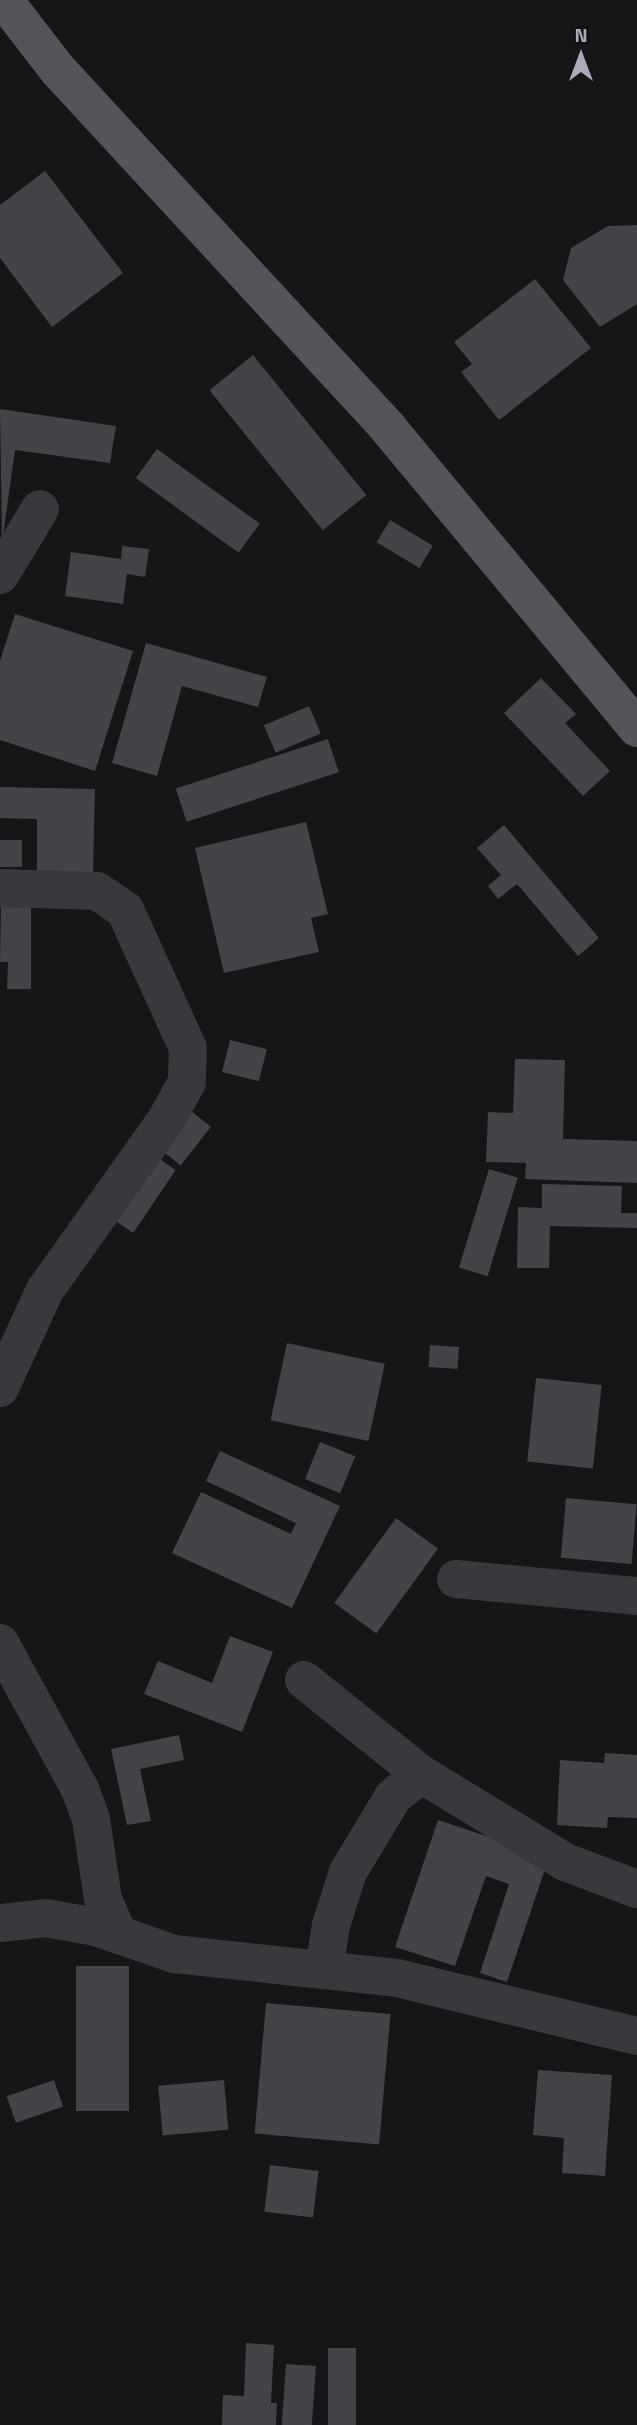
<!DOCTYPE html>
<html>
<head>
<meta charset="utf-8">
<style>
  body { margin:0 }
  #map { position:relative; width:637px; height:2425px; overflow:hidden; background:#161618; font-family:"Titillium Web",sans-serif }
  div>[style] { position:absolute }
  .building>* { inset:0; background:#434348; transform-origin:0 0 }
  .minor>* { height:38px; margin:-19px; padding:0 19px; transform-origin:19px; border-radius:19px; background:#38383d }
  .major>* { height:38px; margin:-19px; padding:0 19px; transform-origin:19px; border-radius:19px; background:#54545b }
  span { translate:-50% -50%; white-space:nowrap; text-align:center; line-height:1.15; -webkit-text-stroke:5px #111113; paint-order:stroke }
  .north { position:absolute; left:546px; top:21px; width:70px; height:70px; -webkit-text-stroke:5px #111113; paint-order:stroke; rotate:0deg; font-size:19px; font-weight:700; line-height:28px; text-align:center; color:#a9abb7 }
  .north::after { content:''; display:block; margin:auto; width:24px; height:32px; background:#a9abb7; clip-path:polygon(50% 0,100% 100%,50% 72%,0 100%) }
</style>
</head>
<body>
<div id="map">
  <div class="building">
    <i style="clip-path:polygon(45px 171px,123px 273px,52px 327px,0 258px,0 205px)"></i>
    <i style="clip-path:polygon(637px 225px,637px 304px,600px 327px,563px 280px,571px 248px,608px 226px)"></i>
    <i style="clip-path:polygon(535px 279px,591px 348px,499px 420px,461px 372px,472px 364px,454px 342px)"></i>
    <i style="left:253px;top:355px;width:180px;height:56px;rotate:51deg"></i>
    <i style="clip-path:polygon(0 409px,116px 426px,110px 463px,15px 450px,2px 543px)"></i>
    <i style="left:157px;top:449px;width:127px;height:36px;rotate:36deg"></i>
    <i style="left:390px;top:520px;width:50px;height:26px;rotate:31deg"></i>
    <i style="clip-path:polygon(122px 546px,149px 549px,145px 577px,127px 574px,123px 604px,65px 596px,71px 552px,121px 559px)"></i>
    <i style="clip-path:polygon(15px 614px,133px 651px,95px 771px,0 740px,0 661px)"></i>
    <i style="clip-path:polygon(146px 643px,267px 677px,258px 707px,182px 686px,157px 776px,112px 763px)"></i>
    <i style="clip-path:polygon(541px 678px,576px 714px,565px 723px,610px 771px,583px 796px,504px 713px)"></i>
    <i style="left:309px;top:706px;width:30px;height:49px;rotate:67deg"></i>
    <i style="left:328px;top:739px;width:35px;height:160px;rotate:72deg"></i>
    <i style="clip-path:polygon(0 787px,95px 789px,93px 874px,37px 873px,37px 819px,0 818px)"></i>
    <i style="clip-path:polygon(306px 822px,328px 914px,311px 918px,319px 952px,224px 973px,195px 848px)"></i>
    <i style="clip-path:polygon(504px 825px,599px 938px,578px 956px,517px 884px,498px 899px,488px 886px,501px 875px,477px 848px)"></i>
    <i style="left:0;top:840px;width:22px;height:27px"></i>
    <i style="clip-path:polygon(1px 902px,31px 902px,31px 989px,7px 989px,8px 962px,0 962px)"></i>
    <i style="left:230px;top:1040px;width:38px;height:33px;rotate:14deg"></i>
    <i style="clip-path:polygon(515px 1059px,565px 1060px,563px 1139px,637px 1141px,637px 1183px,525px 1179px,526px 1163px,486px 1162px,488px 1112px,513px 1113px)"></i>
    <i style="left:192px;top:1112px;width:24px;height:49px;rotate:38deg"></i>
    <i style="left:155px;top:1156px;width:25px;height:76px;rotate:34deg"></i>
    <i style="left:489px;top:1169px;width:30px;height:103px;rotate:17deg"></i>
    <i style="clip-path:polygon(542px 1184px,622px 1186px,621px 1213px,637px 1213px,637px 1228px,550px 1226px,549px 1268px,517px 1268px,518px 1207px,542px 1208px)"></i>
    <i style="left:287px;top:1343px;width:100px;height:79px;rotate:12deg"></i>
    <i style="left:430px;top:1345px;width:29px;height:22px;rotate:4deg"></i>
    <i style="left:536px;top:1378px;width:66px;height:84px;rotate:6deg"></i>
    <i style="left:320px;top:1442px;width:38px;height:40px;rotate:22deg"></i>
    <i style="clip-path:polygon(220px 1451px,340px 1506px,292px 1608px,172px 1553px,201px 1492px,291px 1534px,296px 1523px,206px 1481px)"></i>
    <i style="left:566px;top:1498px;width:71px;height:60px;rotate:5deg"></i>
    <i style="left:396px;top:1518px;width:52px;height:105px;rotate:36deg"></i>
    <i style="clip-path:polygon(230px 1636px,273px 1652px,242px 1732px,144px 1694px,158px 1661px,212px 1683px)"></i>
    <i style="clip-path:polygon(179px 1735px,184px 1760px,140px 1769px,151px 1821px,127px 1825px,111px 1749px)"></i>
    <i style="clip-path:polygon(605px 1753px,637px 1755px,637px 1818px,608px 1817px,607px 1828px,557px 1825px,560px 1760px,604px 1763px)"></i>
    <i style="clip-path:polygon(438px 1820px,549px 1857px,507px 1982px,480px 1973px,509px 1884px,486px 1876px,455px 1966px,395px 1947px)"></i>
    <i style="left:76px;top:1966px;width:53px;height:145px"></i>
    <i style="left:266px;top:2003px;width:125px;height:131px;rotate:5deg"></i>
    <i style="clip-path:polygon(538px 2070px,612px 2075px,605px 2176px,562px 2173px,564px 2138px,533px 2135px)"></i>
    <i style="left:54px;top:2080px;width:28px;height:50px;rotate:71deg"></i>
    <i style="left:224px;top:2080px;width:50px;height:66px;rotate:85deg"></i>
    <i style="left:270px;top:2165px;width:49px;height:47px;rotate:7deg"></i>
    <i style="clip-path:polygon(246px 2343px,274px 2345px,271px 2403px,277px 2403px,276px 2425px,222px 2425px,223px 2395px,244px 2396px)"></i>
    <i style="left:328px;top:2348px;width:28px;height:77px"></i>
    <i style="left:286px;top:2364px;width:30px;height:61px;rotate:4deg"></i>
  </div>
  <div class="minor">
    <i style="left:0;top:575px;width:77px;rotate:-58.8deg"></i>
    <i style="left:0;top:888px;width:97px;rotate:1.8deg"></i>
    <i style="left:97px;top:891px;width:34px;rotate:34deg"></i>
    <i style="left:125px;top:910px;width:152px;rotate:65.5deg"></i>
    <i style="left:188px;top:1048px;width:34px;rotate:92deg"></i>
    <i style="left:187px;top:1082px;width:43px;rotate:118.9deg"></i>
    <i style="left:166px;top:1120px;width:209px;rotate:125.4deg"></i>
    <i style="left:45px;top:1290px;width:108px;rotate:114.7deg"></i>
    <i style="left:456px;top:1579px;width:182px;rotate:5.4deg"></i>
    <i style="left:0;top:1643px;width:166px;rotate:61.3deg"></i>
    <i style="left:80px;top:1789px;width:32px;rotate:70deg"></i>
    <i style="left:91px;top:1819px;width:81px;rotate:81.5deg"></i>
    <i style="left:103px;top:1899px;width:39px;rotate:67deg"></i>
    <i style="left:304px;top:1680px;width:150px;rotate:38.8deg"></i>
    <i style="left:421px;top:1774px;width:169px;rotate:31.4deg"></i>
    <i style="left:565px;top:1862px;width:77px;rotate:20.6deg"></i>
    <i style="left:0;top:1923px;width:46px;rotate:-6.2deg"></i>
    <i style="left:46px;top:1918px;width:51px;rotate:10.2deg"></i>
    <i style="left:96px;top:1927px;width:83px;rotate:19.1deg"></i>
    <i style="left:174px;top:1954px;width:224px;rotate:6.1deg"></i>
    <i style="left:397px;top:1978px;width:247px;rotate:13.6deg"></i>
    <i style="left:324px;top:1970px;width:46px;rotate:-81.2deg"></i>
    <i style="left:331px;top:1925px;width:56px;rotate:-72.2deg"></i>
    <i style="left:348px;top:1872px;width:87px;rotate:-59deg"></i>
    <i style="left:393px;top:1797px;width:36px;rotate:-39deg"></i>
  </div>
  <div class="major">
    <i style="left:4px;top:0;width:88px;rotate:52.4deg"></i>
    <i style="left:58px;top:70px;width:487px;rotate:47.3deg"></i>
    <i style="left:388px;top:428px;width:390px;rotate:50.3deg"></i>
  </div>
  <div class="north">N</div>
</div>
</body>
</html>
